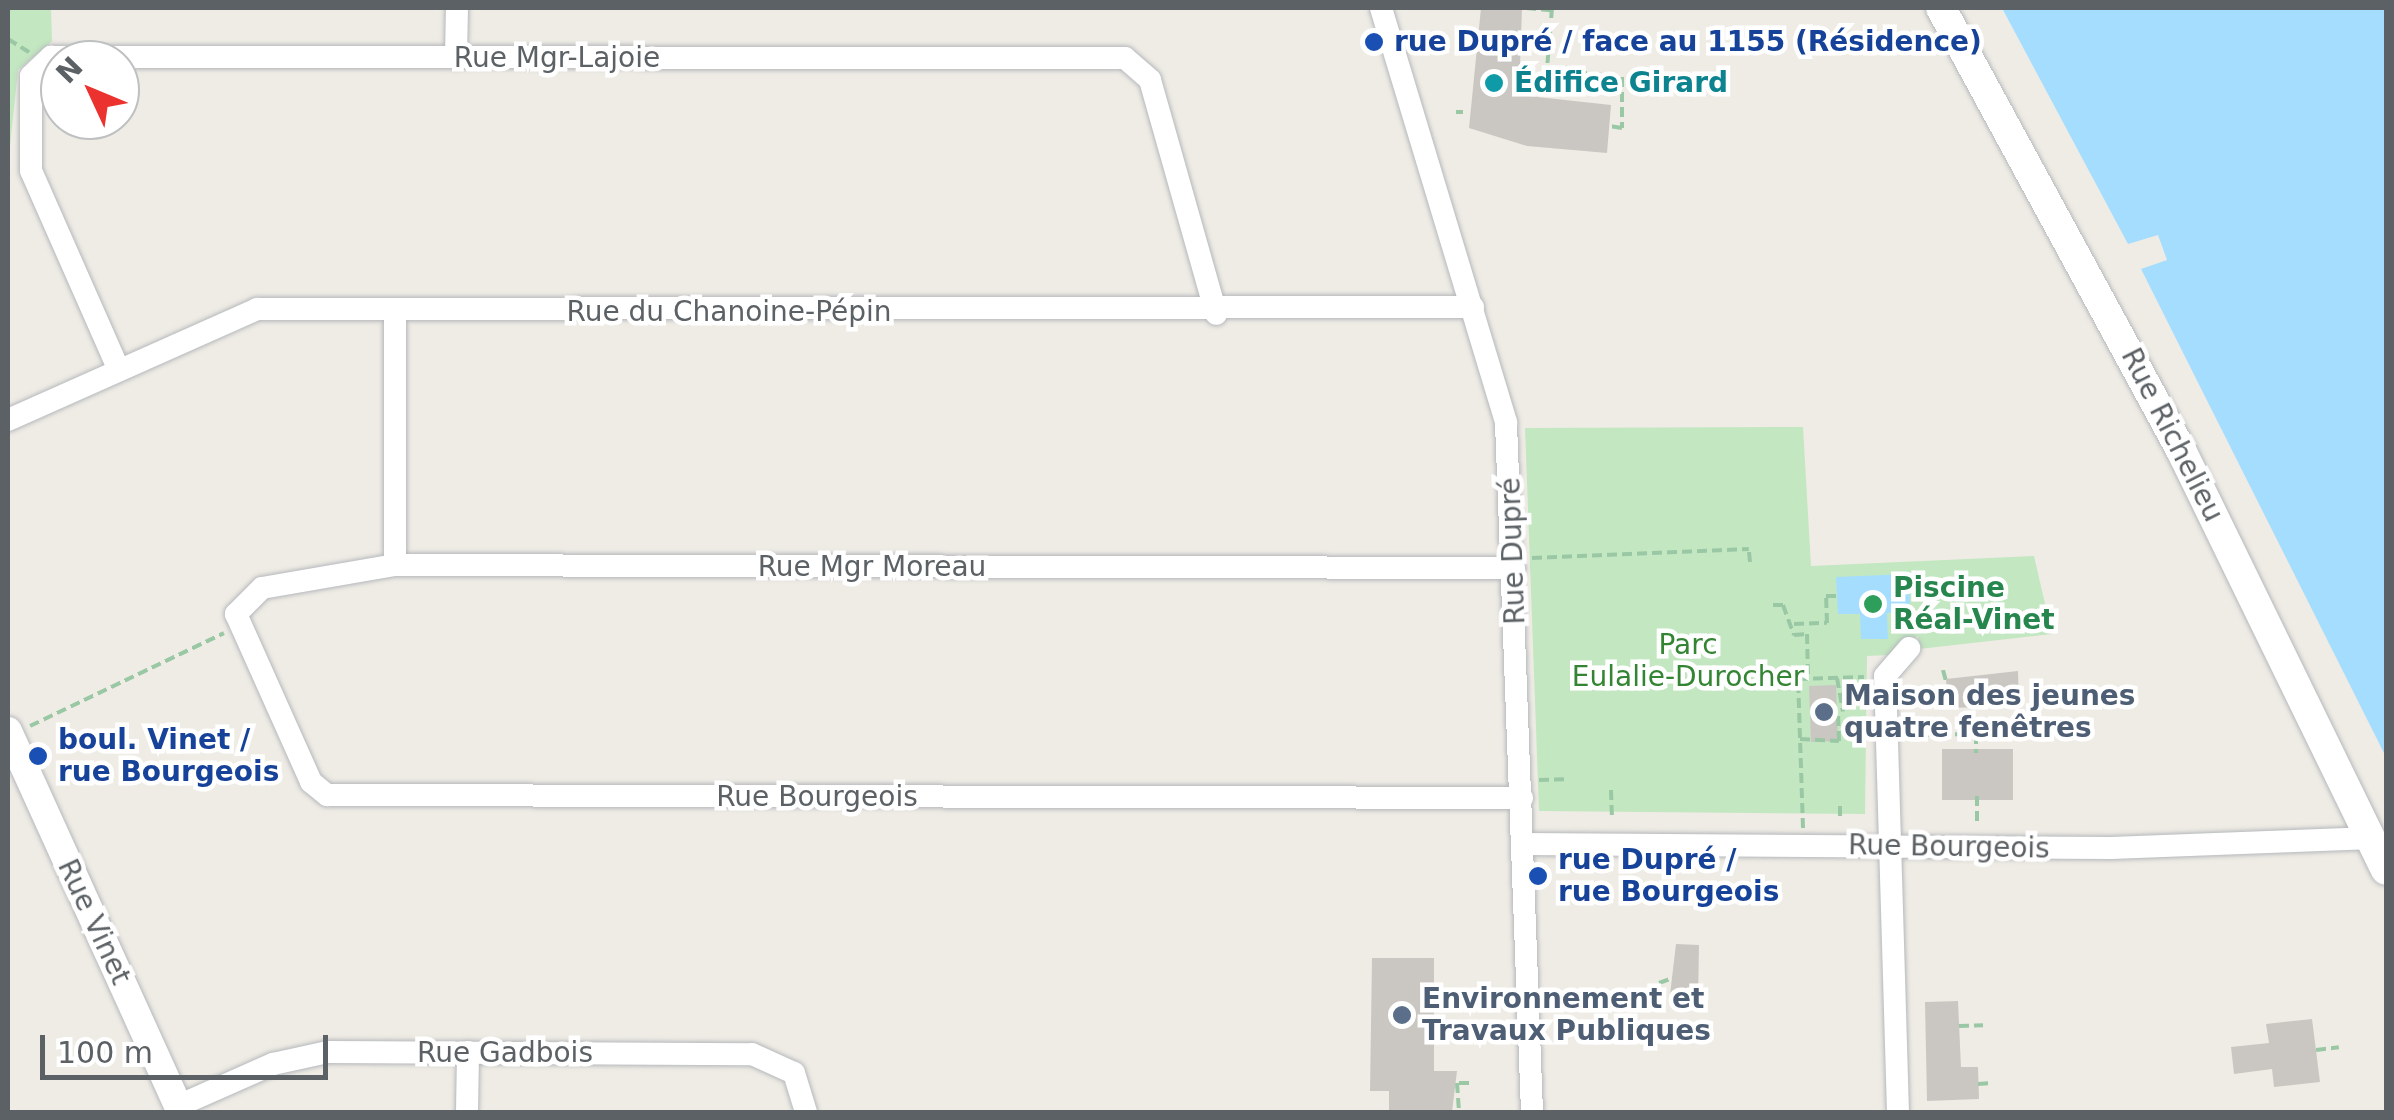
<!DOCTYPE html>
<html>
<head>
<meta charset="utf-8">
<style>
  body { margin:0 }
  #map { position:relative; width:2394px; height:1120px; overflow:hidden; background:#efece5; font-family:"DejaVu Sans",sans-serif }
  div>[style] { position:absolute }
  .green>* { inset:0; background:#c3e7c1 }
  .water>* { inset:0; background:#a5ddff }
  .building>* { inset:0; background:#cac7c2; transform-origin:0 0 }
  .path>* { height:4px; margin-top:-2px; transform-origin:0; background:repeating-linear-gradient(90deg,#9ac8a5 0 10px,transparent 0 15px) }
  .roads { filter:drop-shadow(0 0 2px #b5b8bc) drop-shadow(0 0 2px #b5b8bc) }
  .minor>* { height:22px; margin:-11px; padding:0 11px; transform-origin:11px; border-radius:11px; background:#fff }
  .tertiary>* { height:28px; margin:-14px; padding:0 14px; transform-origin:14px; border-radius:14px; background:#fff }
  .secondary>* { height:30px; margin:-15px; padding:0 15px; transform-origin:15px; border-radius:15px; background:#fff }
  .dots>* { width:28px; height:28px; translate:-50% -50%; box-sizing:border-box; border:5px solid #fff; border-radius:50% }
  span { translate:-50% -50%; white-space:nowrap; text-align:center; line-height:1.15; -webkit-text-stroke:9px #fff; paint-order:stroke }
  .transit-label { font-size:28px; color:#164399; font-weight:700 }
  .left { translate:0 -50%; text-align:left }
  .street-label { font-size:28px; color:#5c6165 }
  .culture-label { font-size:28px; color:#0d838f; font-weight:700 }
  .leisure-label { font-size:28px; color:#27864d; font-weight:700 }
  .park-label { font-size:28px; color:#348533 }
  .service-label { font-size:28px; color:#4e5e75; font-weight:700 }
  .frame { position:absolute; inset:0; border:10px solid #5c6165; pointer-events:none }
  .north { position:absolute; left:40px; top:40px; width:100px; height:100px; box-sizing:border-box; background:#fff; border:2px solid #bec0c1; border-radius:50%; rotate:314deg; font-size:28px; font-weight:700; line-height:40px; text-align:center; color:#5c6165 }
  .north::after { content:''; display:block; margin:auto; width:35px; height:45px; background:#ec322e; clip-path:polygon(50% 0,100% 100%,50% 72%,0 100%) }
  .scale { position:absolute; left:40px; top:1035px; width:288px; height:45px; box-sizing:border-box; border:5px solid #5c6165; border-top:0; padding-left:12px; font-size:30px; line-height:35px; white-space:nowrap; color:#5c6165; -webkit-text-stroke:8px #fff; paint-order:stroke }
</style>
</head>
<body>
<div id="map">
  <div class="green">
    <i style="clip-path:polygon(8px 8px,51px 8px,52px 41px,18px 70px,8px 165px)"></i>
    <i style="clip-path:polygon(1803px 427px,1811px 566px,2034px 556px,2052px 634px,1919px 649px,1918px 636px,1889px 655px,1867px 656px,1865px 814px,1539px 811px,1525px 428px)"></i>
  </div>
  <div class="water">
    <i style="clip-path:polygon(2002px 8px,2386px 8px,2386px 757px,2141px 269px,2167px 260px,2158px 235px,2128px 244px)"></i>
    <i style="clip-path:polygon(1909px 574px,1910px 612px,1887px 613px,1888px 639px,1861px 639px,1860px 614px,1838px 614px,1836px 577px)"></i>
  </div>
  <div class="building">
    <i style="clip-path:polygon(1481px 8px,1522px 8px,1519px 95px,1611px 105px,1607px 153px,1527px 146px,1469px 128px)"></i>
    <i style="clip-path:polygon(2018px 671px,2019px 706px,1948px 708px,1946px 679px)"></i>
    <i style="left:1836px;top:685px;width:56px;height:27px;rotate:88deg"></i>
    <i style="left:1942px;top:749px;width:71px;height:51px"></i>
    <i style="clip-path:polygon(1676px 944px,1699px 945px,1698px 1004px,1669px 1003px)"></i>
    <i style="clip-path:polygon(1372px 958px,1434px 958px,1434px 1071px,1457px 1071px,1452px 1112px,1389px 1112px,1389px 1091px,1370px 1091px)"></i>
    <i style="clip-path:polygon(1958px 1001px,1961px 1067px,1978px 1067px,1979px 1099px,1927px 1101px,1925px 1002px)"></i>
    <i style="clip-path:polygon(2312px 1019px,2320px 1082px,2274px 1087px,2272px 1069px,2234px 1074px,2231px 1047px,2269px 1043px,2266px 1024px)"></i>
  </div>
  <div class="path">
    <i style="left:1526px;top:8px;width:25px;rotate:5deg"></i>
    <i style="left:1552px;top:8px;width:61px;rotate:94.7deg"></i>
    <i style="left:1547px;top:69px;width:75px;rotate:6.1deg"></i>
    <i style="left:1622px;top:77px;width:51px;rotate:90deg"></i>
    <i style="left:1622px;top:128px;width:13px;rotate:-171deg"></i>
    <i style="left:8px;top:39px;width:25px;rotate:32deg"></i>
    <i style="left:1456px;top:112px;width:7px"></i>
    <i style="left:1749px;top:552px;width:10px;rotate:84deg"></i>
    <i style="left:1532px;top:558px;width:217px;rotate:-2.4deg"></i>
    <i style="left:1773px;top:605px;width:10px"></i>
    <i style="left:1783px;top:605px;width:32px;rotate:70deg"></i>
    <i style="left:1794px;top:635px;width:13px;rotate:-4deg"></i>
    <i style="left:1807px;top:634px;width:45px;rotate:88.7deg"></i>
    <i style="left:1794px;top:624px;width:33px;rotate:-2deg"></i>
    <i style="left:1827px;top:623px;width:27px;rotate:-92deg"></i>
    <i style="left:1826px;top:596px;width:11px"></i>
    <i style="left:1916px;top:628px;width:19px;rotate:-65deg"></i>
    <i style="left:1943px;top:670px;width:11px;rotate:75deg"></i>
    <i style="left:1837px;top:678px;width:34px;rotate:80deg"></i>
    <i style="left:1907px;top:693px;width:35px;rotate:-2deg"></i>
    <i style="left:30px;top:726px;width:215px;rotate:-25.6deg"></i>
    <i style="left:1910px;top:735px;width:66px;rotate:-0.9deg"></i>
    <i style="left:1976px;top:734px;width:19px;rotate:90deg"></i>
    <i style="left:1800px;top:739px;width:39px;rotate:3deg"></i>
    <i style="left:1839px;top:741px;width:30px;rotate:-92deg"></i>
    <i style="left:1539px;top:780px;width:25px;rotate:-2deg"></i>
    <i style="left:1611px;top:790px;width:27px;rotate:88deg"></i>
    <i style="left:1977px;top:796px;width:30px;rotate:90deg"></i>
    <i style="left:1840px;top:806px;width:11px;rotate:90deg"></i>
    <i style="left:1803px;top:828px;width:149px;rotate:-91.9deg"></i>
    <i style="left:1798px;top:679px;width:66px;rotate:-1.7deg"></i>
    <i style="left:1659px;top:983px;width:12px;rotate:-20deg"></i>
    <i style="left:1959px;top:1026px;width:24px;rotate:-2deg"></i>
    <i style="left:2316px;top:1050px;width:23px;rotate:-7deg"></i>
    <i style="left:1457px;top:1083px;width:29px;rotate:86deg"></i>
    <i style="left:1459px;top:1083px;width:13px"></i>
    <i style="left:1978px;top:1084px;width:14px;rotate:-4deg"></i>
  </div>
  <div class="roads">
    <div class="minor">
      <i style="left:1381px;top:8px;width:433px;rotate:73.2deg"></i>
      <i style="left:1506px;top:423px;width:689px;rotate:87.84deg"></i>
      <i style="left:456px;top:58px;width:50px;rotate:-88.9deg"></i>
      <i style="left:118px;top:368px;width:215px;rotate:-113.8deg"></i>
      <i style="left:31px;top:171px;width:95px;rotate:-90deg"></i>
      <i style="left:31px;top:76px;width:28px;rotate:-44deg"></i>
      <i style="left:51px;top:57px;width:1074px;rotate:0.05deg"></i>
      <i style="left:1125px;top:58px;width:33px;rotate:41deg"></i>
      <i style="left:1150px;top:80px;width:243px;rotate:74.2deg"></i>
      <i style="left:8px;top:420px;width:273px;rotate:-24deg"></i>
      <i style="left:257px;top:309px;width:1216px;rotate:-0.09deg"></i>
      <i style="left:395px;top:565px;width:254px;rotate:-90deg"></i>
      <i style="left:1514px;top:568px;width:1119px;rotate:-179.85deg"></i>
      <i style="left:395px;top:565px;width:135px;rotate:170.2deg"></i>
      <i style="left:262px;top:588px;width:37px;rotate:135deg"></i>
      <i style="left:236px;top:614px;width:184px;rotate:65.9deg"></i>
      <i style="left:311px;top:782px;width:21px;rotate:39deg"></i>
      <i style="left:327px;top:795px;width:1195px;rotate:0.14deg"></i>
      <i style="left:1523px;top:844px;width:588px;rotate:0.39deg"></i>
      <i style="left:2111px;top:848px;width:262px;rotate:-2.2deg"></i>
      <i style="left:178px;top:1106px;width:104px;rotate:-23.9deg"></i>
      <i style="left:273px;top:1064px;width:56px;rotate:-12.3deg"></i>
      <i style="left:328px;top:1052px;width:424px;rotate:0.3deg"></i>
      <i style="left:752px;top:1054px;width:46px;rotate:24.3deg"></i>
      <i style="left:794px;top:1073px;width:41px;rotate:72.9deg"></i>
      <i style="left:467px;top:1112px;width:60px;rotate:-89deg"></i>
      <i style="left:1898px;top:1112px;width:436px;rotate:-91.7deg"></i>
      <i style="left:1885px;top:676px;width:37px;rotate:-49deg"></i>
    </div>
    <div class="tertiary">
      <i style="left:8px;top:731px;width:418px;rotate:65.6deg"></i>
    </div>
    <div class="secondary">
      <i style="left:1941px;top:8px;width:503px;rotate:61.5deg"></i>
      <i style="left:2181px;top:450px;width:467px;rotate:64deg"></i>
    </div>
  </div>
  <div class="dots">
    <i style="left:1374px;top:42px;background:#1a4fb4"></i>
    <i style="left:1494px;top:83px;background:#0f9aa8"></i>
    <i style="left:1873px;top:604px;background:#2e9e5b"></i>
    <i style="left:1824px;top:712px;background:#5c6f8a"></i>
    <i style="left:38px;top:756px;background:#1a4fb4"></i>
    <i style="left:1538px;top:876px;background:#1a4fb4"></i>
    <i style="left:1402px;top:1015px;background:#5c6f8a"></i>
  </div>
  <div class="transit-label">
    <span class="left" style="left:1394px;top:42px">rue Dupré / face au 1155 (Résidence)</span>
    <span class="left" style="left:58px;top:756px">boul. Vinet /<br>rue Bourgeois</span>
    <span class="left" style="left:1558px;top:876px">rue Dupré /<br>rue Bourgeois</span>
  </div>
  <div class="street-label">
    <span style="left:557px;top:58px">Rue Mgr-Lajoie</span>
    <span style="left:729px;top:312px">Rue du Chanoine-Pépin</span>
    <span style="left:2172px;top:435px;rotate:63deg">Rue Richelieu</span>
    <span style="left:1513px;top:551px;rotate:-92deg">Rue Dupré</span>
    <span style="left:872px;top:567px">Rue Mgr Moreau</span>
    <span style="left:817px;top:797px">Rue Bourgeois</span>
    <span style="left:1949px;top:847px;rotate:1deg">Rue Bourgeois</span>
    <span style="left:94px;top:922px;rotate:65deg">Rue Vinet</span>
    <span style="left:505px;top:1053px">Rue Gadbois</span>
  </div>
  <div class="culture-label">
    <span class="left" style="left:1514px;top:83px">Édifice Girard</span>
  </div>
  <div class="leisure-label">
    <span class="left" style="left:1893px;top:604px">Piscine<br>Réal-Vinet</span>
  </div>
  <div class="park-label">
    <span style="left:1688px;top:661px">Parc<br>Eulalie-Durocher</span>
  </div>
  <div class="service-label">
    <span class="left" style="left:1844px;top:712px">Maison des jeunes<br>quatre fenêtres</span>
    <span class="left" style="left:1422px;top:1015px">Environnement et<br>Travaux Publiques</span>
  </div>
  <div class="frame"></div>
  <div class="north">N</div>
  <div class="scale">100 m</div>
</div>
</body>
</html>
